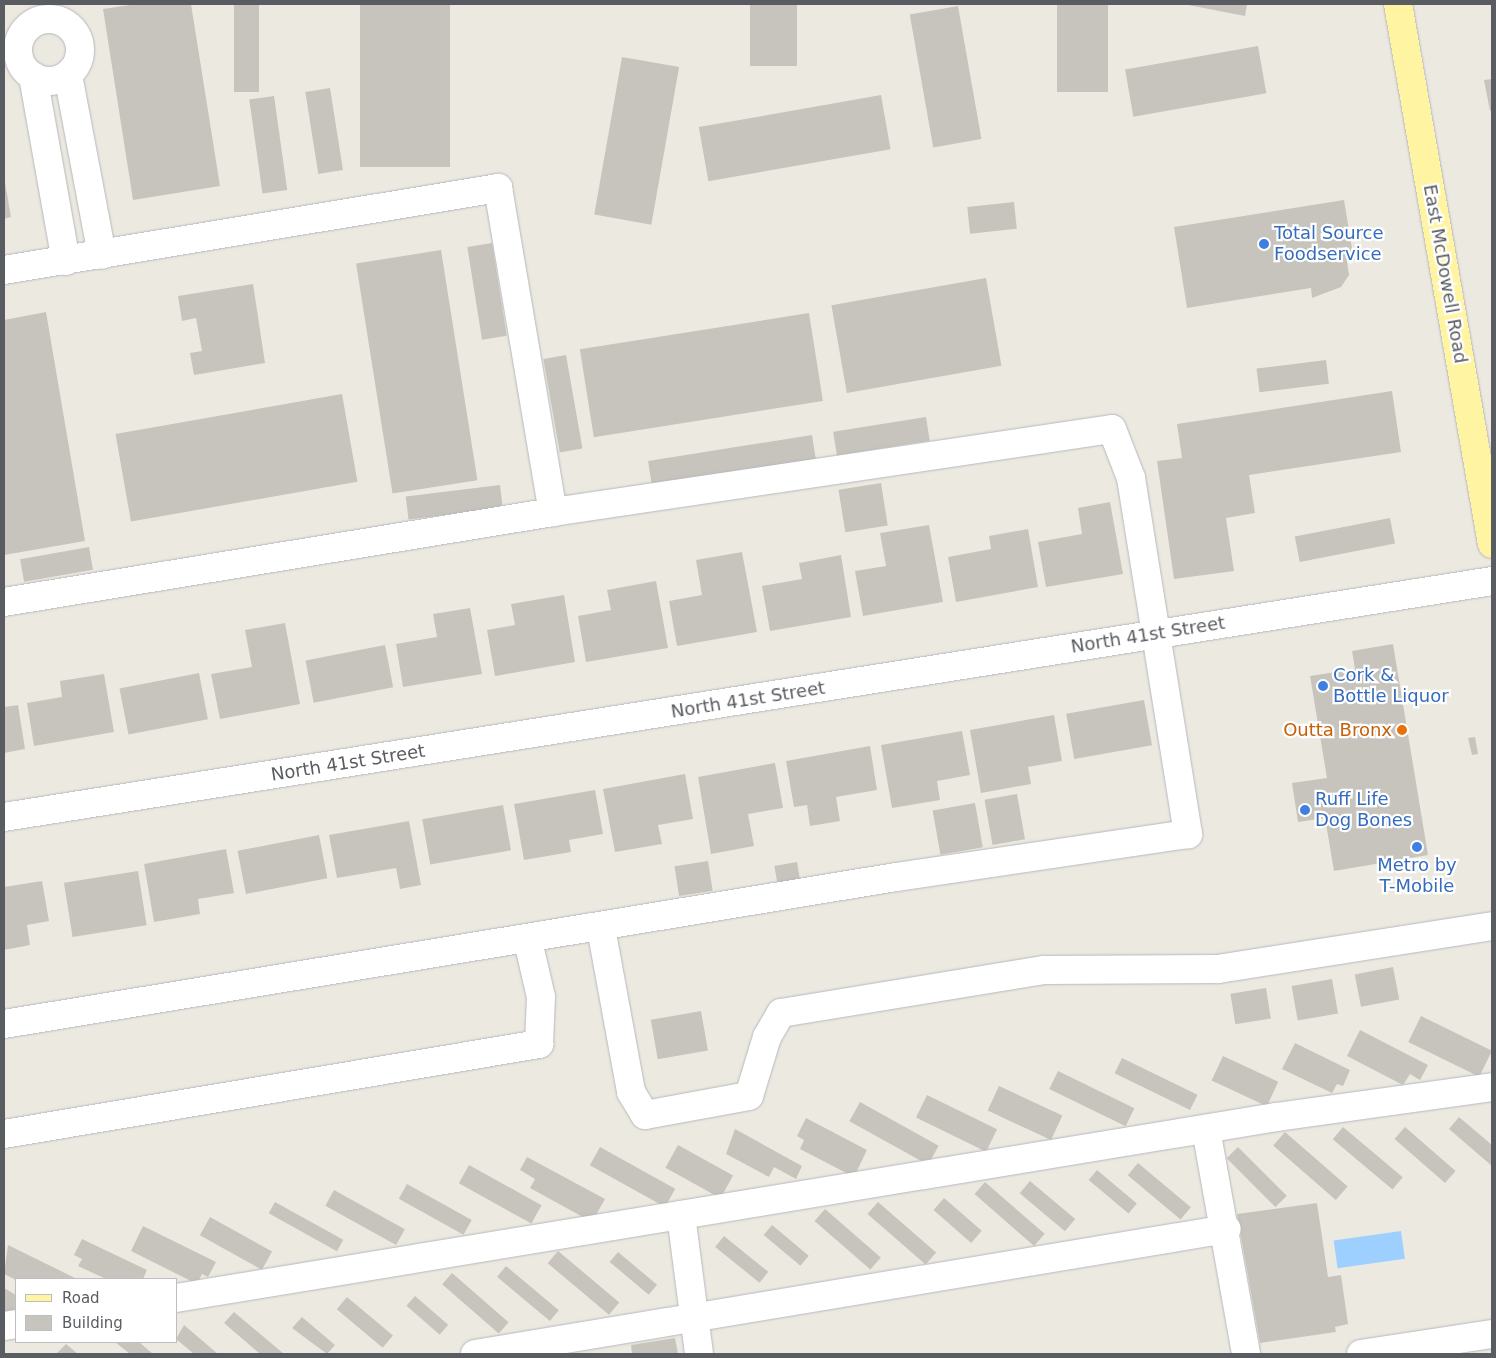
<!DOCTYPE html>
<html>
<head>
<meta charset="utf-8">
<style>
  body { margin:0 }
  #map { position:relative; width:1496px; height:1358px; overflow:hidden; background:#eceae0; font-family:"DejaVu Sans",sans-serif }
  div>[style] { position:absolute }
  .water>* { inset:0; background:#9dd0ff; transform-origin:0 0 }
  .building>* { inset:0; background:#c7c4bd; transform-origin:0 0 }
  .roads { filter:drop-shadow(0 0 1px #b6b8bd) drop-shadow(0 0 1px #b6b8bd) }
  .minor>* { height:28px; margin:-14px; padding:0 14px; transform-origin:14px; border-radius:14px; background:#fff }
  .minor>.ring { margin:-14px; padding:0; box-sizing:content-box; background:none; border:28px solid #fff; border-radius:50% }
  .major>* { height:28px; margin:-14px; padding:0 14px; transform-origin:14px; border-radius:14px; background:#fff4a2 }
  .dots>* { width:14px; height:14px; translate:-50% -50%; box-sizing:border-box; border:2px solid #fff; border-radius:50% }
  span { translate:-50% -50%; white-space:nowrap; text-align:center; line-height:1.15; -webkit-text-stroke:4.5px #fff; paint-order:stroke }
  .shop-label { font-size:18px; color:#366cbe }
  .left { translate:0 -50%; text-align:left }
  .street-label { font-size:18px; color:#595c61 }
  .food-label { font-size:18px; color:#c56008 }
  .right { translate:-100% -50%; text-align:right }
  .frame { position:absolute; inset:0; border:5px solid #595c61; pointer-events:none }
  .legend { position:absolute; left:15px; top:1278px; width:162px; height:65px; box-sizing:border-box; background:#fff; border:1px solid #bdbec0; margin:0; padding:6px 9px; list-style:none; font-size:15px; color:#595c61 }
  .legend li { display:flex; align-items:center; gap:10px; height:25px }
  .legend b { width:25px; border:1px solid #bdbec0 }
</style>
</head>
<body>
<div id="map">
  <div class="water">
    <i style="left:1401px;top:1231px;width:28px;height:68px;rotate:82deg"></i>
  </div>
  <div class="building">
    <i style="clip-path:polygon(137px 4px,191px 4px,220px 186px,133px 200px,103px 9px)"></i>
    <i style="left:234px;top:4px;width:25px;height:88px"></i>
    <i style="left:360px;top:4px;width:90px;height:163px"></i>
    <i style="left:750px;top:4px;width:47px;height:62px"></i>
    <i style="left:1057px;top:4px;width:51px;height:88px"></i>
    <i style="clip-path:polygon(1183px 4px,1247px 4px,1245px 16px)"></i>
    <i style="left:958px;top:6px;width:135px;height:49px;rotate:80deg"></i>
    <i style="left:1258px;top:46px;width:48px;height:135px;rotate:80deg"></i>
    <i style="left:622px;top:57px;width:58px;height:160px;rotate:10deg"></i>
    <i style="clip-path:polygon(1492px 79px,1492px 111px,1490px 111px,1484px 80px)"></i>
    <i style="left:330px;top:88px;width:83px;height:25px;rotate:81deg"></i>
    <i style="left:881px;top:95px;width:55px;height:185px;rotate:80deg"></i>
    <i style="left:274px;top:96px;width:95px;height:25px;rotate:82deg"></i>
    <i style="clip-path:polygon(4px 177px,11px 217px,4px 219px)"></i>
    <i style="clip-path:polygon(1344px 200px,1354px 260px,1347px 262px,1349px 275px,1341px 287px,1312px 298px,1311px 288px,1187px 308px,1174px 227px)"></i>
    <i style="left:1014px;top:202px;width:27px;height:47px;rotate:84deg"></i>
    <i style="left:492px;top:243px;width:94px;height:25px;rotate:81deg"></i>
    <i style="left:441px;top:250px;width:233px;height:86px;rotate:81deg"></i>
    <i style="left:986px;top:278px;width:89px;height:157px;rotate:80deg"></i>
    <i style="clip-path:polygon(253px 284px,265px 363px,194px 375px,190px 353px,202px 351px,196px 318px,182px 321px,178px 296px)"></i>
    <i style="clip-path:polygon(46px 312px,85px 541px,4px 555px,4px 320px)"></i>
    <i style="left:809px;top:313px;width:89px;height:232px;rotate:81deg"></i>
    <i style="left:566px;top:355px;width:95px;height:23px;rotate:80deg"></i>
    <i style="left:1326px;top:360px;width:24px;height:70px;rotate:83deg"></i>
    <i style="clip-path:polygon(1392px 391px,1401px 452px,1249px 475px,1255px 513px,1226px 518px,1234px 571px,1174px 579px,1157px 461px,1182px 458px,1177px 424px)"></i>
    <i style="left:342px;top:394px;width:89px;height:230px;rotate:80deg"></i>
    <i style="left:926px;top:417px;width:24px;height:94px;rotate:81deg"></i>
    <i style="left:812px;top:435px;width:24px;height:166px;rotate:81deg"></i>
    <i style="left:881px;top:483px;width:43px;height:43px;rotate:81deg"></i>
    <i style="left:500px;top:485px;width:23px;height:95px;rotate:83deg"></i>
    <i style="clip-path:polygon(1110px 502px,1123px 574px,1046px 587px,1038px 542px,1082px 534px,1078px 508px)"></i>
    <i style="left:1390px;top:518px;width:26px;height:97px;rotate:79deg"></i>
    <i style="clip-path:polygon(929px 525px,943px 602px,863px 616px,855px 571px,886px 566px,880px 533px)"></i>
    <i style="clip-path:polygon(1028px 529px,1038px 587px,956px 602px,948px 557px,991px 549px,989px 536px)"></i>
    <i style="left:89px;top:547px;width:23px;height:70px;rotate:80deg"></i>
    <i style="clip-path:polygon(742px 552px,757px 632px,677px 646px,669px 601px,702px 595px,696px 560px)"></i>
    <i style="clip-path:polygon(841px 555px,851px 617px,770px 631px,762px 586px,802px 579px,799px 563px)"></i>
    <i style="clip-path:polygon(656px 581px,668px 648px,586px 662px,578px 616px,611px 610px,607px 590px)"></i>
    <i style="clip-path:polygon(564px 595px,575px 662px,495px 676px,487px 630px,515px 625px,511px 604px)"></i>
    <i style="clip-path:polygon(470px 608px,482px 674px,403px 687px,396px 644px,437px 637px,433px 614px)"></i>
    <i style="clip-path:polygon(285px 623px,300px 704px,220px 719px,211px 674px,252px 667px,245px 630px)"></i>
    <i style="clip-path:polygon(1393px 644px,1428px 855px,1334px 871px,1325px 818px,1298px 822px,1292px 783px,1327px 778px,1310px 676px,1355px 669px,1352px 651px)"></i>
    <i style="left:385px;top:645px;width:43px;height:81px;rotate:79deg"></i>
    <i style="left:199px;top:673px;width:47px;height:81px;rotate:79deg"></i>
    <i style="clip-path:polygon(104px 674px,114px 732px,34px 746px,27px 703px,62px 697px,60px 681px)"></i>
    <i style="left:1144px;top:700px;width:46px;height:79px;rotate:80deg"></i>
    <i style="clip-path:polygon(18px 705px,25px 749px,4px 753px,4px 707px)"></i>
    <i style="clip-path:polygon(1054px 715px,1062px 761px,1028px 767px,1031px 784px,981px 793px,970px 730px)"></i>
    <i style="clip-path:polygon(962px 731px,970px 775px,937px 781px,940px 800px,892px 808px,881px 745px)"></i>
    <i style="clip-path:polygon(1475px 737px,1478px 754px,1472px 755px,1468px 738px)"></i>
    <i style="clip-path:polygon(870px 746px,877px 790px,836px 797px,840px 821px,810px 826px,807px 805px,794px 807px,786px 761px)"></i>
    <i style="clip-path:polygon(775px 763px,783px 808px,748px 814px,754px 846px,711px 854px,698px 777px)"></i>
    <i style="clip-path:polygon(685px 774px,693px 819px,658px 825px,662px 844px,615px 852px,603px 789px)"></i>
    <i style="clip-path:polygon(595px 790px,603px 834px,569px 840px,571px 852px,524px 860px,514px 804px)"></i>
    <i style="left:1017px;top:794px;width:46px;height:33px;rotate:80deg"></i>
    <i style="left:975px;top:803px;width:45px;height:43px;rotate:80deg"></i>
    <i style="left:503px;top:805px;width:46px;height:82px;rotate:80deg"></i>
    <i style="clip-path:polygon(409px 821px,421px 885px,400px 889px,396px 868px,337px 878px,329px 835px)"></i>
    <i style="left:319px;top:835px;width:44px;height:83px;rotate:79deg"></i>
    <i style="clip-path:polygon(226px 849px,234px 893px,198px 899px,200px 914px,154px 922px,144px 864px)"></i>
    <i style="left:708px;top:861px;width:30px;height:34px;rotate:81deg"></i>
    <i style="left:797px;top:862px;width:22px;height:23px;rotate:80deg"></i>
    <i style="left:138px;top:871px;width:55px;height:75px;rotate:81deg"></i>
    <i style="clip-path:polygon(42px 881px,49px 921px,27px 925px,30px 945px,4px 950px,4px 887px)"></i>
    <i style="left:1393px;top:967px;width:33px;height:39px;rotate:79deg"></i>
    <i style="left:1332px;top:979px;width:35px;height:41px;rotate:80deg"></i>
    <i style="left:1266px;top:988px;width:31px;height:36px;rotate:81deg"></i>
    <i style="left:701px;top:1011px;width:40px;height:51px;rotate:80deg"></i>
    <i style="left:1421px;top:1016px;width:79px;height:29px;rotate:26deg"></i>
    <i style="clip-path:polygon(1360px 1030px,1428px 1065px,1420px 1080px,1410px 1074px,1403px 1085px,1347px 1056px)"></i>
    <i style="clip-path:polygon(1295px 1043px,1350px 1070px,1343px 1086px,1337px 1084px,1332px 1093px,1282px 1069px)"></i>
    <i style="left:1223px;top:1056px;width:61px;height:27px;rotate:25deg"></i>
    <i style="left:1122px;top:1058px;width:84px;height:17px;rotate:26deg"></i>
    <i style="left:1058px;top:1071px;width:85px;height:20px;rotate:26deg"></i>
    <i style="left:999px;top:1086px;width:70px;height:27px;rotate:25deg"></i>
    <i style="left:927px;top:1095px;width:78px;height:25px;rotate:26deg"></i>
    <i style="left:860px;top:1102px;width:90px;height:22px;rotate:29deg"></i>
    <i style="clip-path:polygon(1459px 1117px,1492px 1145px,1492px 1166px,1449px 1129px)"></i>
    <i style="clip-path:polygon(806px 1118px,867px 1150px,854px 1177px,800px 1149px,804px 1140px,797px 1136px)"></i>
    <i style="left:1343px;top:1127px;width:78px;height:16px;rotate:40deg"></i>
    <i style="left:1405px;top:1127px;width:67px;height:16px;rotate:41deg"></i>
    <i style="clip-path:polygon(735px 1129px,802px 1166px,796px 1179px,774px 1167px,769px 1177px,726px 1154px)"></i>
    <i style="left:1285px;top:1132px;width:83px;height:18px;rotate:41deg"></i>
    <i style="left:678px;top:1145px;width:63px;height:26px;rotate:29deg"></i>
    <i style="left:600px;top:1147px;width:86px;height:21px;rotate:29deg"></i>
    <i style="left:1238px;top:1147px;width:69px;height:16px;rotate:45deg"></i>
    <i style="clip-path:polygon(527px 1157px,605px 1199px,592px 1222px,530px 1188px,535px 1179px,520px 1170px)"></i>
    <i style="left:1138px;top:1163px;width:69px;height:16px;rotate:40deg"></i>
    <i style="left:469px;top:1165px;width:83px;height:21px;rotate:29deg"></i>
    <i style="left:1097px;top:1170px;width:52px;height:13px;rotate:40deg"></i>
    <i style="left:1030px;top:1181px;width:59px;height:16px;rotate:40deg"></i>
    <i style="left:985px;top:1182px;width:79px;height:16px;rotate:41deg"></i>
    <i style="left:407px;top:1184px;width:74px;height:17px;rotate:29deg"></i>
    <i style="left:334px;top:1190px;width:81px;height:18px;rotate:29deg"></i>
    <i style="left:944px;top:1198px;width:50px;height:16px;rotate:41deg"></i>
    <i style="left:275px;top:1202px;width:78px;height:13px;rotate:29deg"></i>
    <i style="left:878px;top:1202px;width:77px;height:16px;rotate:41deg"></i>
    <i style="clip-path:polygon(1317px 1203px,1328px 1277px,1341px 1275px,1348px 1324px,1335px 1327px,1336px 1332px,1260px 1343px,1237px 1214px)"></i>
    <i style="left:825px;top:1209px;width:74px;height:16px;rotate:41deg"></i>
    <i style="left:210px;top:1217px;width:71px;height:21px;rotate:29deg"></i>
    <i style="left:772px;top:1225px;width:48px;height:13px;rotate:40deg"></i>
    <i style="clip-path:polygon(143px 1226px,216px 1262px,208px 1277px,202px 1274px,197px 1284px,131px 1251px)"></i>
    <i style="left:724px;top:1236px;width:57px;height:14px;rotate:39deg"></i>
    <i style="clip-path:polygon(82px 1239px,147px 1270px,143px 1279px,106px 1279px,78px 1266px,82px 1259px,74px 1255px)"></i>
    <i style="clip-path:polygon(8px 1245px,77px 1279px,16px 1280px,4px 1274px)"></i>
    <i style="left:558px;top:1251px;width:80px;height:16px;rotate:40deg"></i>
    <i style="left:618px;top:1252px;width:51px;height:13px;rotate:40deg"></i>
    <i style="left:506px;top:1266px;width:69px;height:14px;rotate:40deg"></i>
    <i style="left:452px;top:1273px;width:75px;height:15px;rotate:41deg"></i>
    <i style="clip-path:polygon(4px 1288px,16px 1295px,16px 1311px,8px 1319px,4px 1316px)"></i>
    <i style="left:415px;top:1296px;width:44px;height:13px;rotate:41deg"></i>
    <i style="left:347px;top:1297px;width:60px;height:16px;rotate:40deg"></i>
    <i style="clip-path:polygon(234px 1312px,284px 1354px,260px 1354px,224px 1323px)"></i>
    <i style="clip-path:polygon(302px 1317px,335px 1345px,327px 1354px,292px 1328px)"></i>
    <i style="clip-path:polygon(184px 1325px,218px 1354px,194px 1354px,176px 1339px)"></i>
    <i style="clip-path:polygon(675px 1338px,678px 1354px,632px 1354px,631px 1345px)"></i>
    <i style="clip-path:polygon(115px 1342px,139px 1342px,153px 1354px,130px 1354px)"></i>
    <i style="clip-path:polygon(66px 1344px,78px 1354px,56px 1354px)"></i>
  </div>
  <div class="roads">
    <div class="minor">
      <i class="ring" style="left:18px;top:19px;width:34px;height:34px"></i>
      <i style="left:68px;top:75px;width:183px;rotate:79.3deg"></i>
      <i style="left:33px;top:76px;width:188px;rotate:79.9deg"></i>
      <i style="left:4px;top:270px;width:501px;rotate:-9.42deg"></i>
      <i style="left:498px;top:188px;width:329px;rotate:80.4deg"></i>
      <i style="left:4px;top:602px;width:556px;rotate:-9.31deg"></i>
      <i style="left:553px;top:512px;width:565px;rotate:-8.45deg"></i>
      <i style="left:1112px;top:429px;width:53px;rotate:68.8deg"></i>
      <i style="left:1131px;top:478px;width:361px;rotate:80.9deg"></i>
      <i style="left:1188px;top:834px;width:295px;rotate:171.6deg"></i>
      <i style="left:896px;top:877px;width:904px;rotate:170.64deg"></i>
      <i style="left:4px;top:817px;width:1507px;rotate:-9.01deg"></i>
      <i style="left:601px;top:928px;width:167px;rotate:79.6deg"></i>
      <i style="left:631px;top:1092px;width:27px;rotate:59deg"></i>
      <i style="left:645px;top:1115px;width:106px;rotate:-10.4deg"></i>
      <i style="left:749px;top:1096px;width:62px;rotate:-73deg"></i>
      <i style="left:767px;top:1037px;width:28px;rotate:-60deg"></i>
      <i style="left:781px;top:1013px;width:267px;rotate:-9.3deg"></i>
      <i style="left:1045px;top:970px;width:173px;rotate:-0.3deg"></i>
      <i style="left:1218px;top:969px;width:277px;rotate:-8.9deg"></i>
      <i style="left:1206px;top:1129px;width:229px;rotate:79.9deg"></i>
      <i style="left:4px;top:1134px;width:543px;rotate:-9.55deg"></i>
      <i style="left:539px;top:1044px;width:47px;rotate:-87.6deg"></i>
      <i style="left:541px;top:997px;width:57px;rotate:-103.1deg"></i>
      <i style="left:681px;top:1215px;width:140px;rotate:82.6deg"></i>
      <i style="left:176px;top:1298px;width:1116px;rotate:-9.34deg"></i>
      <i style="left:1277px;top:1117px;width:217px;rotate:-7.9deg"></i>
      <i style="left:4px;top:1326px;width:12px;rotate:-9deg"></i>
      <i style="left:475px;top:1354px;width:762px;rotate:-9.44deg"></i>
      <i style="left:1361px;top:1354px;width:133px;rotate:-8.7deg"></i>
    </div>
    <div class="major">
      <i style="left:1398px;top:4px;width:548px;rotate:80.13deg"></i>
    </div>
  </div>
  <div class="dots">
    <i style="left:1264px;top:244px;background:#3f7fe0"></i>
    <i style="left:1323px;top:686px;background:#3f7fe0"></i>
    <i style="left:1402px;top:730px;background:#e8710a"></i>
    <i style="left:1305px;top:810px;background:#3f7fe0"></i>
    <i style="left:1417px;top:847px;background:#3f7fe0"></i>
  </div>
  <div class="shop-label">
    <span class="left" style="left:1274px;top:244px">Total Source<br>Foodservice</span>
    <span class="left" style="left:1333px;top:686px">Cork &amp;<br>Bottle Liquor</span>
    <span class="left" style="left:1315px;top:810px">Ruff Life<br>Dog Bones</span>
    <span style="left:1417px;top:876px">Metro by<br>T-Mobile</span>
  </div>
  <div class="street-label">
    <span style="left:1445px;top:274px;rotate:80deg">East McDowell Road</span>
    <span style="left:1148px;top:635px;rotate:-9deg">North 41st Street</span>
    <span style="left:748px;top:700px;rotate:-9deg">North 41st Street</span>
    <span style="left:348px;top:763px;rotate:-9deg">North 41st Street</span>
  </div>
  <div class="food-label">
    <span class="right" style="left:1392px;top:730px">Outta Bronx</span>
  </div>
  <div class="frame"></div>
  <ul class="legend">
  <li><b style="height:6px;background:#fff4a2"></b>Road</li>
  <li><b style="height:14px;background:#c7c4bd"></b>Building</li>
  </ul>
</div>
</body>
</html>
